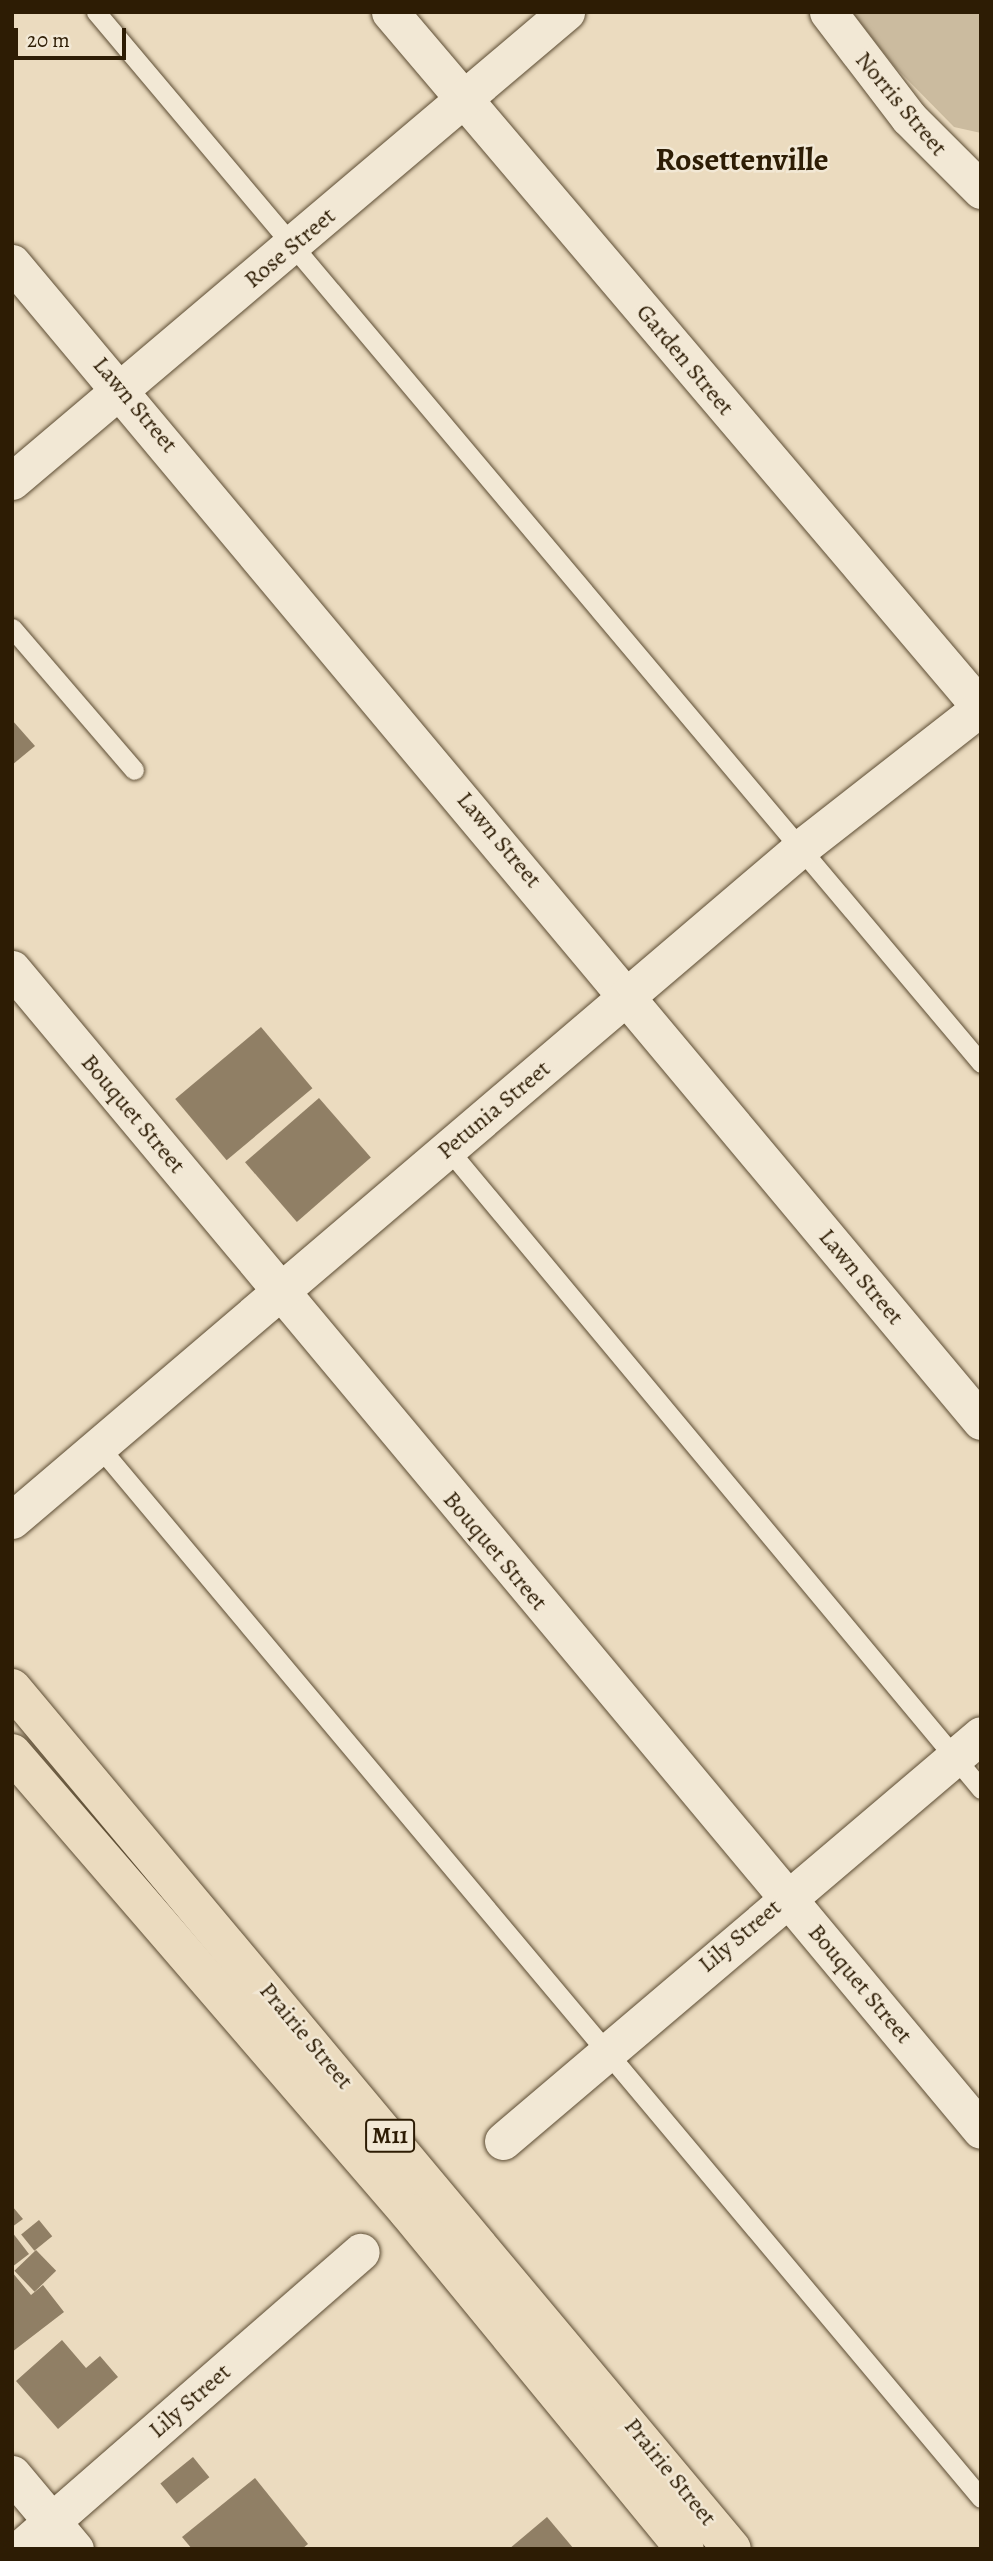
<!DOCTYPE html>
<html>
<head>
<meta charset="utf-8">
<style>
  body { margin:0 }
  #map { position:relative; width:993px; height:2561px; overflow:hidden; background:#ebdbbf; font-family:Alegreya,serif }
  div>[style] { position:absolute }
  .green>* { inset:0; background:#cbbb9f }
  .building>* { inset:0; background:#907f65; transform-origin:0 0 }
  .roads { filter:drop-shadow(0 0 2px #5c4c33) drop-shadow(0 0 2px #5c4c33) }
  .service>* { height:19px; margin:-9.5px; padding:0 9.5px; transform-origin:9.5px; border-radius:9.5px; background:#f2e8d5 }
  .minor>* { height:37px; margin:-18.5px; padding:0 18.5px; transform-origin:18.5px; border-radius:18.5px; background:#f2e8d5 }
  .primary>* { height:38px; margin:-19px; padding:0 19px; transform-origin:19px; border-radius:19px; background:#ebdbbf }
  span { translate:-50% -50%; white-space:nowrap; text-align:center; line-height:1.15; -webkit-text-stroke:5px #f2e8d5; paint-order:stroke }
  .shield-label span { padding:2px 5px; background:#f2e8d5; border:2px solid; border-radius:5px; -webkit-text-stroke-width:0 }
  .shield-label { font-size:23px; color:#2d1c04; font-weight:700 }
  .street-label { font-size:24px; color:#2d1c04 }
  .district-label { font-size:32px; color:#2d1c04; font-weight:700 }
  .frame { position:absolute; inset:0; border:14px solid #2d1c04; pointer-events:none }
  .scale { position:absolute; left:14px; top:28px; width:112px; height:32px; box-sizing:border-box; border:4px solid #2d1c04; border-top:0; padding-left:9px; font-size:21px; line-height:24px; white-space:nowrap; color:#2d1c04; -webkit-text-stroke:5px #f2e8d5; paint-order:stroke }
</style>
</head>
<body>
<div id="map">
  <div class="green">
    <i style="clip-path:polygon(852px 12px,981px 12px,981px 133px,954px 127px,895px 67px)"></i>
  </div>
  <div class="building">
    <i style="clip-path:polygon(12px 720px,35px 746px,12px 765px)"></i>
    <i style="left:261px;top:1027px;width:80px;height:112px;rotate:50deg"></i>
    <i style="left:319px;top:1098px;width:79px;height:98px;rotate:49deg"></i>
    <i style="clip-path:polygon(12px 2206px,23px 2219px,12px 2227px)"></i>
    <i style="left:39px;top:2220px;width:21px;height:23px;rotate:51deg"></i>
    <i style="clip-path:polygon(12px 2232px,29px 2254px,12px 2267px)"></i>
    <i style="left:36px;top:2250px;width:29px;height:30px;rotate:46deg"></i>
    <i style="clip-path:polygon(12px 2272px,31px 2295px,43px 2285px,64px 2312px,12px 2352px)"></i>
    <i style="clip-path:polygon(62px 2340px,86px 2368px,100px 2356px,118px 2377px,58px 2429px,16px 2381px)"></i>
    <i style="left:193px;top:2457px;width:26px;height:42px;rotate:51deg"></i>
    <i style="clip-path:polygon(255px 2478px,308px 2544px,302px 2549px,192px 2549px,182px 2537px)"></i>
    <i style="clip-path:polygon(547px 2517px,574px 2549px,509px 2549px)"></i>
  </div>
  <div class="roads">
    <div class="service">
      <i style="left:96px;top:12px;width:1374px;rotate:49.9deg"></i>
      <i style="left:12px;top:628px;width:187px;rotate:49.3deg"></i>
      <i style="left:448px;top:1149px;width:833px;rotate:50.21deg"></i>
      <i style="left:101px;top:1449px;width:1369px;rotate:50.01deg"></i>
    </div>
    <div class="minor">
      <i style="left:390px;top:12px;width:913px;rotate:49.66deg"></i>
      <i style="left:828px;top:12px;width:133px;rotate:52.6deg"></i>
      <i style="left:909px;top:118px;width:102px;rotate:45deg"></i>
      <i style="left:12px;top:263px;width:1510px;rotate:50.08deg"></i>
      <i style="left:12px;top:481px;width:726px;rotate:-40.25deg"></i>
      <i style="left:12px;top:969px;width:1512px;rotate:50.15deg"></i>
      <i style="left:12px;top:1520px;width:1038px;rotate:-40.43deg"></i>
      <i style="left:802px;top:847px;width:227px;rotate:-38deg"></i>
      <i style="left:503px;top:2141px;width:627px;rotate:-40.34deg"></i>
      <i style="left:12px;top:2474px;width:98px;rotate:50deg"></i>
      <i style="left:20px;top:2549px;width:452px;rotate:-41.1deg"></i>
    </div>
    <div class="primary">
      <i style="left:12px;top:1688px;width:1122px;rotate:50.1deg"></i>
      <i style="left:12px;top:1753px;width:606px;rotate:49.21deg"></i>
      <i style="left:408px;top:2212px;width:436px;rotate:50.6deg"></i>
    </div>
  </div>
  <div class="shield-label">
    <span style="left:390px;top:2136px">M11</span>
  </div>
  <div class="street-label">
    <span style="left:901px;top:104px;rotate:50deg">Norris Street</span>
    <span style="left:290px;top:248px;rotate:-40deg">Rose Street</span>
    <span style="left:685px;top:360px;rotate:50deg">Garden Street</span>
    <span style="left:135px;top:405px;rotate:50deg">Lawn Street</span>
    <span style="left:499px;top:840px;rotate:50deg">Lawn Street</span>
    <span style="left:494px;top:1110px;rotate:-40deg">Petunia Street</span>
    <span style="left:133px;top:1114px;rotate:50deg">Bouquet Street</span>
    <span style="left:861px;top:1277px;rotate:50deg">Lawn Street</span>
    <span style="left:495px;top:1551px;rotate:50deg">Bouquet Street</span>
    <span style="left:740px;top:1936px;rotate:-40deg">Lily Street</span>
    <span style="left:860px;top:1984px;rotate:50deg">Bouquet Street</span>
    <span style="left:306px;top:2036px;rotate:50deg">Prairie Street</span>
    <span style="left:190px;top:2401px;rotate:-41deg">Lily Street</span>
    <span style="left:670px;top:2472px;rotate:51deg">Prairie Street</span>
  </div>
  <div class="district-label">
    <span style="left:742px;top:159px">Rosettenville</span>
  </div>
  <div class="frame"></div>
  <div class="scale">20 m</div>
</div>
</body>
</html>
